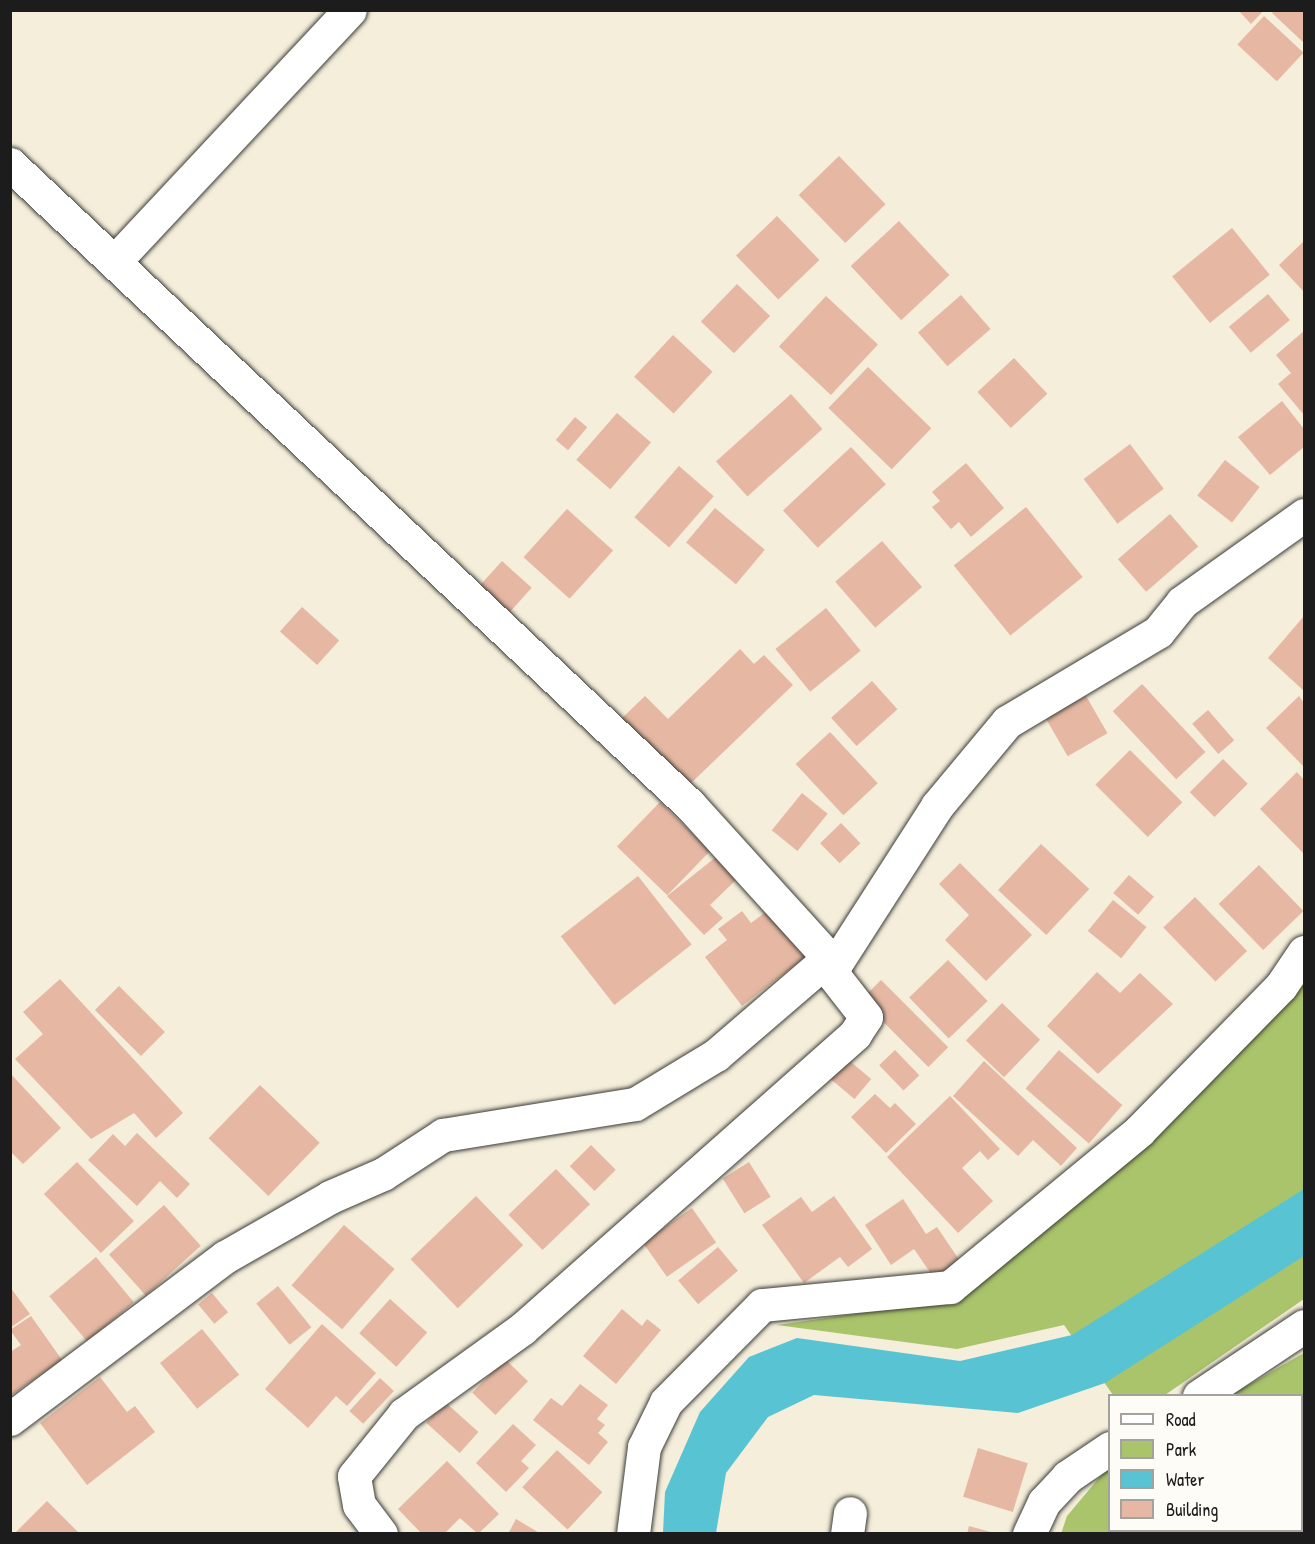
<!DOCTYPE html>
<html>
<head>
<meta charset="utf-8">
<style>
  body { margin:0 }
  #map { position:relative; width:1315px; height:1544px; overflow:hidden; background:#f4eeda; font-family:"Patrick Hand",sans-serif }
  div>[style] { position:absolute }
  .green>* { inset:0; background:#a9c46a }
  .water>* { inset:0; background:#58c3d3 }
  .building>* { inset:0; background:#e6b8a3; transform-origin:0 0 }
  .roads { filter:drop-shadow(0 0 2px #3c3c38) drop-shadow(0 0 2px #3c3c38) }
  .minor>* { height:33px; margin:-16.5px; padding:0 16.5px; transform-origin:16.5px; border-radius:16.5px; background:#fff }
  span { translate:-50% -50%; white-space:nowrap; text-align:center; line-height:1.15; -webkit-text-stroke:6px #fdfcf7; paint-order:stroke }
  .frame { position:absolute; inset:0; border:12px solid #1c1c1c; pointer-events:none }
  .legend { position:absolute; left:1108px; top:1394px; width:195px; height:138px; box-sizing:border-box; background:#fdfcf7; border:2px solid #a3a29f; margin:0; padding:8px 10px; list-style:none; font-size:18px; color:#1c1c1c }
  .legend li { display:flex; align-items:center; gap:12px; height:30px }
  .legend b { width:30px; border:2px solid #a3a29f }
</style>
</head>
<body>
<div id="map">
  <div class="green">
    <i style="clip-path:polygon(1304px 981px,1304px 1299px,1165px 1395px,1113px 1395px,1064px 1325px,957px 1349px,777px 1325px,959px 1299px)"></i>
    <i style="clip-path:polygon(1304px 1353px,1304px 1533px,1061px 1534px,1067px 1516px,1109px 1466px,1110px 1530px,1302px 1530px,1302px 1396px,1231px 1395px)"></i>
  </div>
  <div class="water">
    <i style="clip-path:polygon(1304px 1189px,1304px 1256px,1105px 1383px,1018px 1413px,814px 1395px,768px 1417px,726px 1473px,716px 1533px,663px 1533px,665px 1492px,700px 1412px,749px 1357px,797px 1338px,960px 1361px,1072px 1335px)"></i>
  </div>
  <div class="building">
    <i style="clip-path:polygon(1238px 10px,1264px 10px,1251px 24px)"></i>
    <i style="clip-path:polygon(1274px 10px,1304px 10px,1304px 43px,1272px 13px)"></i>
    <i style="left:1264px;top:16px;width:54px;height:39px;rotate:43deg"></i>
    <i style="left:839px;top:156px;width:67px;height:56px;rotate:46deg"></i>
    <i style="left:777px;top:216px;width:61px;height:57px;rotate:46deg"></i>
    <i style="left:899px;top:221px;width:74px;height:66px;rotate:47deg"></i>
    <i style="left:1232px;top:228px;width:60px;height:77px;rotate:51deg"></i>
    <i style="clip-path:polygon(1304px 241px,1304px 292px,1279px 265px)"></i>
    <i style="left:737px;top:284px;width:46px;height:52px;rotate:44deg"></i>
    <i style="left:1268px;top:294px;width:34px;height:51px;rotate:50deg"></i>
    <i style="left:961px;top:295px;width:45px;height:57px;rotate:49deg"></i>
    <i style="left:826px;top:296px;width:71px;height:69px;rotate:43deg"></i>
    <i style="clip-path:polygon(1304px 331px,1304px 415px,1278px 384px,1291px 373px,1276px 355px)"></i>
    <i style="left:673px;top:335px;width:54px;height:57px;rotate:43deg"></i>
    <i style="left:1014px;top:358px;width:49px;height:50px;rotate:47deg"></i>
    <i style="left:868px;top:367px;width:88px;height:57px;rotate:44deg"></i>
    <i style="left:791px;top:394px;width:47px;height:101px;rotate:48deg"></i>
    <i style="clip-path:polygon(1282px 401px,1304px 429px,1304px 447px,1270px 475px,1238px 437px)"></i>
    <i style="left:617px;top:413px;width:45px;height:62px;rotate:41deg"></i>
    <i style="left:575px;top:417px;width:16px;height:30px;rotate:40deg"></i>
    <i style="left:1130px;top:444px;width:56px;height:58px;rotate:53deg"></i>
    <i style="left:851px;top:447px;width:51px;height:93px;rotate:47deg"></i>
    <i style="left:1225px;top:460px;width:44px;height:45px;rotate:38deg"></i>
    <i style="clip-path:polygon(966px 463px,1004px 508px,971px 537px,959px 522px,951px 529px,932px 507px,940px 501px,932px 492px)"></i>
    <i style="left:679px;top:466px;width:46px;height:68px;rotate:41deg"></i>
    <i style="left:1026px;top:507px;width:90px;height:93px;rotate:51deg"></i>
    <i style="left:715px;top:508px;width:65px;height:45px;rotate:40deg"></i>
    <i style="left:567px;top:509px;width:62px;height:65px;rotate:42deg"></i>
    <i style="left:1170px;top:514px;width:43px;height:69px;rotate:49deg"></i>
    <i style="left:882px;top:541px;width:61px;height:62px;rotate:49deg"></i>
    <i style="left:502px;top:561px;width:40px;height:33px;rotate:42deg"></i>
    <i style="left:302px;top:607px;width:50px;height:33px;rotate:42deg"></i>
    <i style="left:826px;top:608px;width:55px;height:65px;rotate:51deg"></i>
    <i style="clip-path:polygon(1304px 616px,1304px 691px,1268px 658px)"></i>
    <i style="clip-path:polygon(740px 649px,754px 664px,764px 655px,793px 685px,686px 788px,620px 720px,645px 696px,668px 719px)"></i>
    <i style="left:872px;top:681px;width:38px;height:55px;rotate:48deg"></i>
    <i style="left:1142px;top:684px;width:93px;height:40px;rotate:47deg"></i>
    <i style="left:1086px;top:696px;width:43px;height:46px;rotate:60deg"></i>
    <i style="clip-path:polygon(1299px 696px,1304px 703px,1304px 767px,1266px 728px)"></i>
    <i style="left:1208px;top:710px;width:40px;height:21px;rotate:49deg"></i>
    <i style="left:830px;top:732px;width:70px;height:47px;rotate:47deg"></i>
    <i style="left:1130px;top:750px;width:74px;height:49px;rotate:45deg"></i>
    <i style="left:1223px;top:759px;width:35px;height:47px;rotate:45deg"></i>
    <i style="clip-path:polygon(1297px 772px,1304px 780px,1304px 854px,1260px 809px)"></i>
    <i style="left:802px;top:793px;width:33px;height:48px;rotate:39deg"></i>
    <i style="left:660px;top:802px;width:70px;height:62px;rotate:44deg"></i>
    <i style="left:841px;top:823px;width:28px;height:29px;rotate:46deg"></i>
    <i style="left:1041px;top:844px;width:66px;height:63px;rotate:43deg"></i>
    <i style="clip-path:polygon(716px 857px,737px 879px,710px 905px,723px 918px,704px 935px,667px 896px)"></i>
    <i style="clip-path:polygon(960px 863px,1032px 935px,986px 981px,945px 940px,969px 915px,939px 884px)"></i>
    <i style="left:1259px;top:865px;width:64px;height:56px;rotate:46deg"></i>
    <i style="left:1129px;top:875px;width:33px;height:24px;rotate:41deg"></i>
    <i style="left:638px;top:876px;width:87px;height:98px;rotate:52deg"></i>
    <i style="left:1195px;top:897px;width:75px;height:44px;rotate:46deg"></i>
    <i style="left:1113px;top:900px;width:43px;height:40px;rotate:39deg"></i>
    <i style="clip-path:polygon(771px 908px,807px 956px,742px 1006px,705px 957px,727px 940px,718px 929px,742px 911px,751px 923px)"></i>
    <i style="left:948px;top:960px;width:57px;height:54px;rotate:46deg"></i>
    <i style="clip-path:polygon(1097px 972px,1120px 993px,1140px 973px,1173px 1004px,1098px 1074px,1047px 1026px)"></i>
    <i style="clip-path:polygon(60px 979px,183px 1113px,156px 1138px,134px 1113px,91px 1139px,15px 1059px,43px 1034px,23px 1012px)"></i>
    <i style="left:881px;top:980px;width:95px;height:28px;rotate:45deg"></i>
    <i style="left:119px;top:986px;width:65px;height:34px;rotate:45deg"></i>
    <i style="left:1002px;top:1003px;width:53px;height:52px;rotate:44deg"></i>
    <i style="left:895px;top:1050px;width:35px;height:22px;rotate:46deg"></i>
    <i style="left:1059px;top:1050px;width:84px;height:51px;rotate:41deg"></i>
    <i style="left:839px;top:1052px;width:42px;height:26px;rotate:40deg"></i>
    <i style="clip-path:polygon(984px 1061px,1077px 1148px,1061px 1166px,1033px 1140px,1018px 1156px,953px 1096px)"></i>
    <i style="clip-path:polygon(10px 1073px,61px 1128px,23px 1164px,10px 1151px)"></i>
    <i style="left:260px;top:1085px;width:83px;height:74px;rotate:44deg"></i>
    <i style="clip-path:polygon(875px 1094px,890px 1108px,895px 1103px,916px 1124px,886px 1153px,851px 1117px)"></i>
    <i style="clip-path:polygon(950px 1096px,1000px 1149px,988px 1160px,980px 1151px,962px 1168px,993px 1201px,958px 1233px,887px 1157px)"></i>
    <i style="clip-path:polygon(137px 1133px,190px 1184px,177px 1198px,160px 1181px,137px 1206px,88px 1160px,113px 1134px,125px 1146px)"></i>
    <i style="left:591px;top:1145px;width:35px;height:30px;rotate:45deg"></i>
    <i style="left:77px;top:1162px;width:82px;height:46px;rotate:46deg"></i>
    <i style="left:749px;top:1162px;width:41px;height:31px;rotate:58deg"></i>
    <i style="left:556px;top:1169px;width:49px;height:66px;rotate:46deg"></i>
    <i style="left:476px;top:1196px;width:68px;height:91px;rotate:46deg"></i>
    <i style="clip-path:polygon(834px 1196px,872px 1249px,848px 1267px,840px 1257px,804px 1283px,762px 1225px,801px 1197px,812px 1212px)"></i>
    <i style="clip-path:polygon(903px 1199px,926px 1234px,937px 1227px,960px 1261px,934px 1278px,914px 1249px,891px 1265px,865px 1225px)"></i>
    <i style="left:164px;top:1205px;width:55px;height:74px;rotate:48deg"></i>
    <i style="left:692px;top:1208px;width:42px;height:60px;rotate:55deg"></i>
    <i style="left:344px;top:1225px;width:67px;height:80px;rotate:41deg"></i>
    <i style="left:718px;top:1247px;width:31px;height:52px;rotate:50deg"></i>
    <i style="left:96px;top:1257px;width:59px;height:61px;rotate:50deg"></i>
    <i style="left:278px;top:1286px;width:53px;height:28px;rotate:51deg"></i>
    <i style="clip-path:polygon(10px 1287px,30px 1314px,10px 1328px)"></i>
    <i style="left:212px;top:1293px;width:25px;height:18px;rotate:50deg"></i>
    <i style="left:390px;top:1299px;width:50px;height:46px;rotate:42deg"></i>
    <i style="clip-path:polygon(622px 1309px,642px 1326px,647px 1319px,661px 1330px,616px 1384px,583px 1356px)"></i>
    <i style="clip-path:polygon(31px 1316px,62px 1360px,10px 1396px,10px 1352px,21px 1345px,10px 1330px)"></i>
    <i style="clip-path:polygon(322px 1324px,376px 1373px,347px 1406px,336px 1396px,308px 1428px,265px 1389px)"></i>
    <i style="left:202px;top:1329px;width:59px;height:54px;rotate:51deg"></i>
    <i style="left:505px;top:1359px;width:32px;height:47px;rotate:44deg"></i>
    <i style="clip-path:polygon(100px 1377px,127px 1412px,135px 1406px,155px 1432px,87px 1485px,40px 1423px)"></i>
    <i style="left:380px;top:1378px;width:19px;height:45px;rotate:43deg"></i>
    <i style="clip-path:polygon(580px 1384px,608px 1405px,597px 1419px,605px 1425px,598px 1433px,608px 1442px,589px 1465px,533px 1420px,551px 1398px,562px 1406px)"></i>
    <i style="left:445px;top:1402px;width:45px;height:28px;rotate:42deg"></i>
    <i style="clip-path:polygon(513px 1424px,536px 1445px,521px 1461px,529px 1468px,506px 1492px,476px 1463px)"></i>
    <i style="left:978px;top:1448px;width:52px;height:51px;rotate:17deg"></i>
    <i style="left:557px;top:1450px;width:62px;height:51px;rotate:43deg"></i>
    <i style="clip-path:polygon(447px 1461px,499px 1514px,478px 1534px,460px 1518px,444px 1534px,422px 1534px,398px 1509px)"></i>
    <i style="clip-path:polygon(47px 1501px,80px 1534px,14px 1534px)"></i>
    <i style="clip-path:polygon(516px 1519px,541px 1534px,508px 1534px)"></i>
    <i style="clip-path:polygon(969px 1526px,994px 1533px,994px 1534px,967px 1534px)"></i>
  </div>
  <div class="roads">
    <div class="minor">
      <i style="left:10px;top:164px;width:934px;rotate:43.31deg"></i>
      <i style="left:690px;top:805px;width:216px;rotate:47.8deg"></i>
      <i style="left:116px;top:260px;width:342px;rotate:-46.9deg"></i>
      <i style="left:1199px;top:1396px;width:126px;rotate:-33.7deg"></i>
      <i style="left:10px;top:1419px;width:269px;rotate:-37deg"></i>
      <i style="left:225px;top:1257px;width:121px;rotate:-29.7deg"></i>
      <i style="left:330px;top:1197px;width:58px;rotate:-23.5deg"></i>
      <i style="left:383px;top:1174px;width:72px;rotate:-33deg"></i>
      <i style="left:443px;top:1135px;width:194px;rotate:-9.2deg"></i>
      <i style="left:635px;top:1104px;width:95px;rotate:-31.2deg"></i>
      <i style="left:716px;top:1055px;width:150px;rotate:-40.7deg"></i>
      <i style="left:381px;top:1534px;width:36px;rotate:-127deg"></i>
      <i style="left:359px;top:1505px;width:29px;rotate:-100deg"></i>
      <i style="left:354px;top:1476px;width:80px;rotate:-51.1deg"></i>
      <i style="left:404px;top:1414px;width:145px;rotate:-35.8deg"></i>
      <i style="left:522px;top:1329px;width:445px;rotate:-41.5deg"></i>
      <i style="left:855px;top:1034px;width:20px;rotate:-57deg"></i>
      <i style="left:866px;top:1017px;width:52px;rotate:-128deg"></i>
      <i style="left:834px;top:976px;width:11px;rotate:-85deg"></i>
      <i style="left:835px;top:965px;width:189px;rotate:-57.3deg"></i>
      <i style="left:937px;top:806px;width:109px;rotate:-50.2deg"></i>
      <i style="left:1007px;top:722px;width:176px;rotate:-30.8deg"></i>
      <i style="left:1158px;top:632px;width:38px;rotate:-51deg"></i>
      <i style="left:1182px;top:602px;width:150px;rotate:-35.5deg"></i>
      <i style="left:633px;top:1534px;width:88px;rotate:-82.8deg"></i>
      <i style="left:644px;top:1447px;width:50px;rotate:-63.9deg"></i>
      <i style="left:666px;top:1402px;width:136px;rotate:-45.3deg"></i>
      <i style="left:762px;top:1305px;width:189px;rotate:-5.5deg"></i>
      <i style="left:950px;top:1287px;width:245px;rotate:-39.5deg"></i>
      <i style="left:1139px;top:1131px;width:203px;rotate:-45.6deg"></i>
      <i style="left:1281px;top:986px;width:41px;rotate:-55.9deg"></i>
      <i style="left:847px;top:1534px;width:21px;rotate:-82deg"></i>
      <i style="left:1029px;top:1534px;width:35px;rotate:-65deg"></i>
      <i style="left:1044px;top:1502px;width:34px;rotate:-47deg"></i>
      <i style="left:1067px;top:1477px;width:52px;rotate:-34deg"></i>
    </div>
  </div>
  <div class="frame"></div>
  <ul class="legend">
  <li><b style="height:8px;background:#fff"></b>Road</li>
  <li><b style="height:16px;background:#a9c46a"></b>Park</li>
  <li><b style="height:16px;background:#58c3d3"></b>Water</li>
  <li><b style="height:16px;background:#e6b8a3"></b>Building</li>
  </ul>
</div>
</body>
</html>
